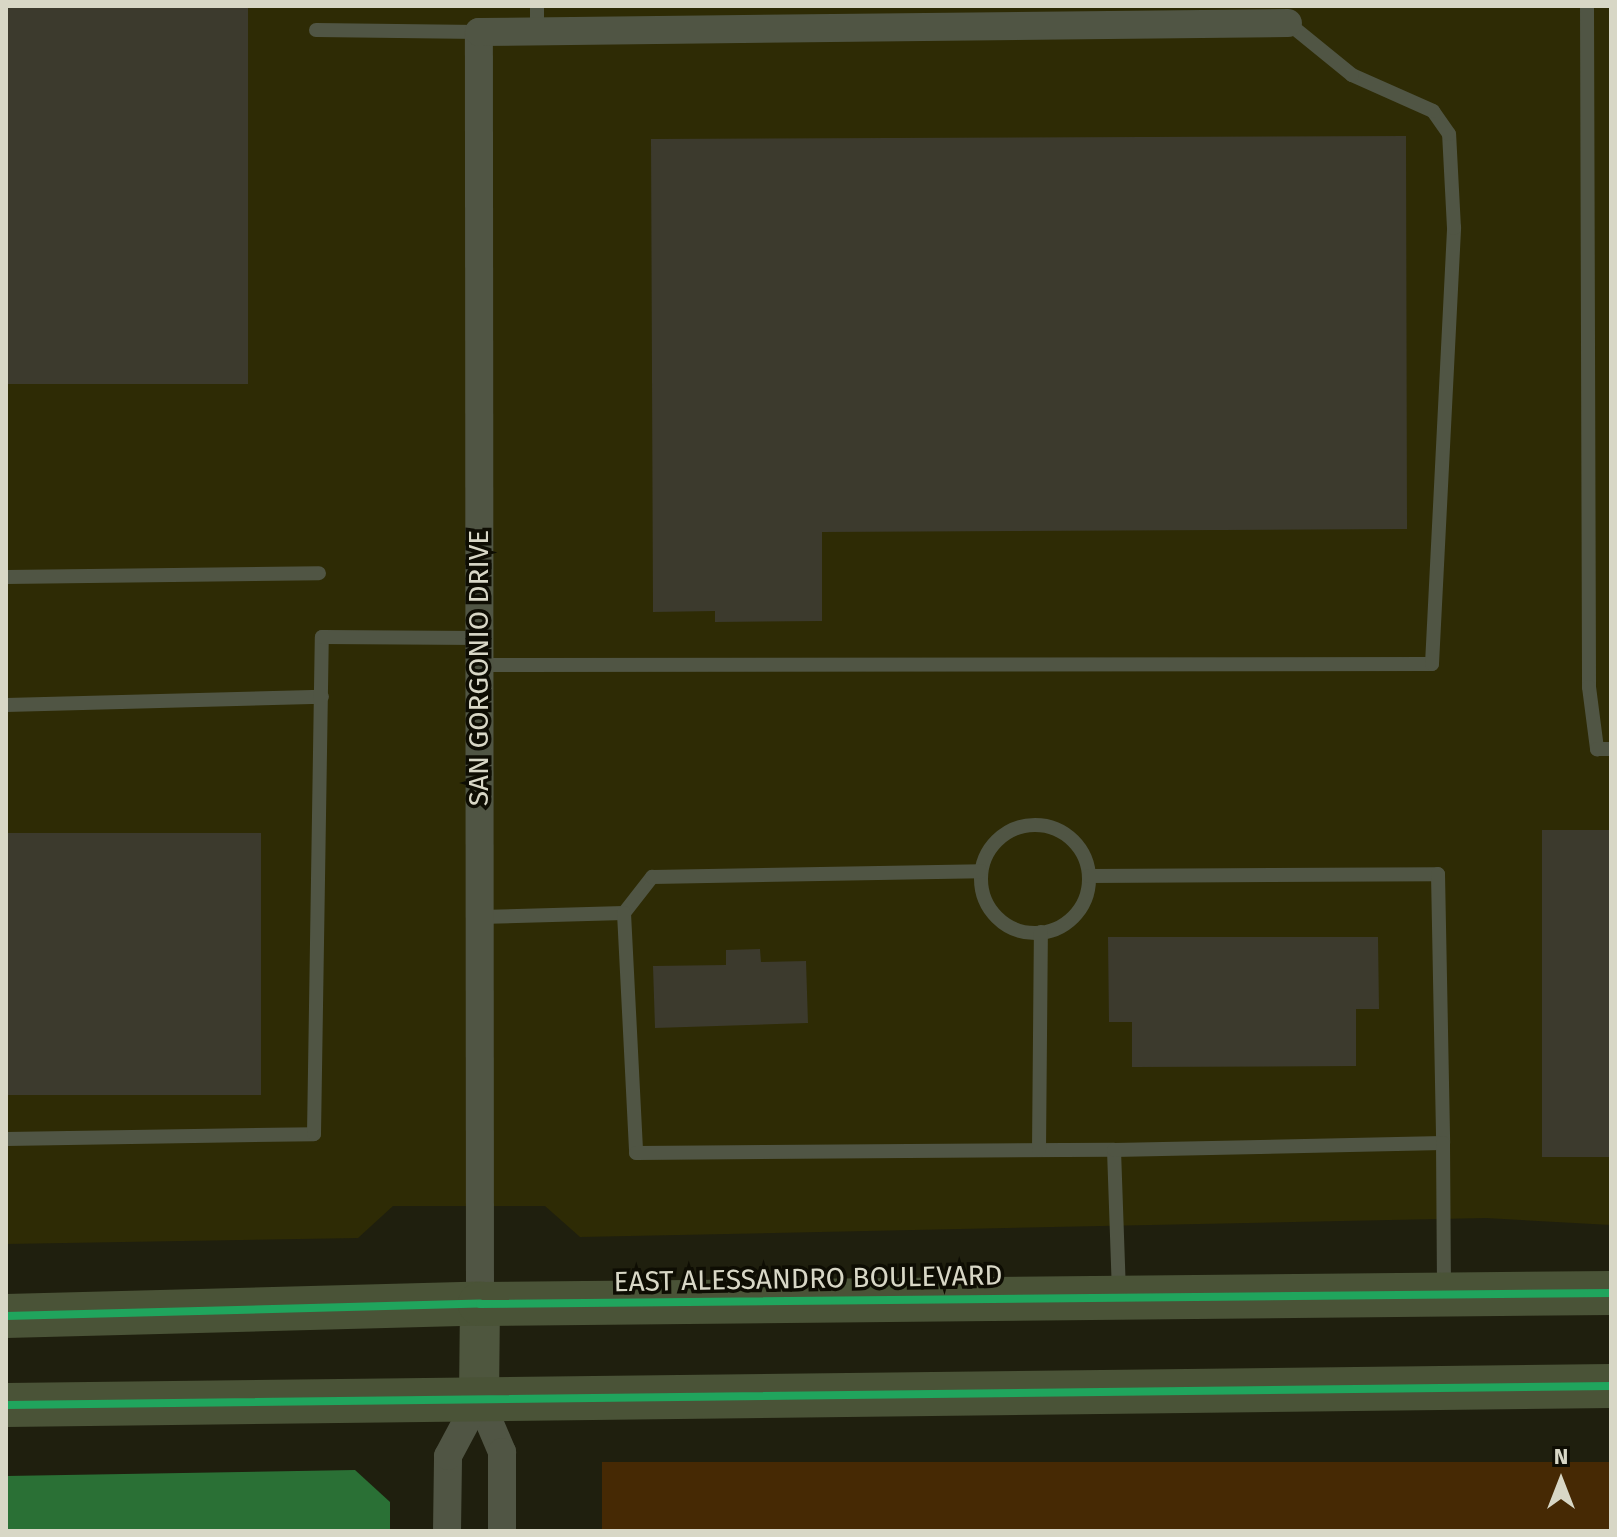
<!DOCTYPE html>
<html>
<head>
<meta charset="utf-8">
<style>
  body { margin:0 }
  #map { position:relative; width:1617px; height:1537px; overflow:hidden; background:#1f1f0e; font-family:"Fira Sans",sans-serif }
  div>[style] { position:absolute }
  .built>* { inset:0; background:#2e2b05 }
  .green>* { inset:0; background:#462904; transform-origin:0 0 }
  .water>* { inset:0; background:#2a7035 }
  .building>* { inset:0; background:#3c3a2d; transform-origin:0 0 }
  .lane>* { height:14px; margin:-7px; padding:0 7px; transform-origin:7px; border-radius:7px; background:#505544 }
  .lane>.ring { margin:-7px; padding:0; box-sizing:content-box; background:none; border:14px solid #505544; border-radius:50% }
  .street>* { height:28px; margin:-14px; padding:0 14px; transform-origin:14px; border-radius:14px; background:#505544 }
  .secondary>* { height:40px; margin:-20px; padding:0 20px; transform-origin:20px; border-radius:20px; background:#4e563e }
  .primary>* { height:44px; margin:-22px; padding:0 22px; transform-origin:22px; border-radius:22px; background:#4a5337 }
  .cycleway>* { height:8px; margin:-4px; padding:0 4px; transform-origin:4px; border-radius:4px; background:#20a55d }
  span { translate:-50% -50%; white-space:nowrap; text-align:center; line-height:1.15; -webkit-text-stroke:7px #0e0d03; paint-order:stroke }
  .street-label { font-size:28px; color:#d8d7c6 }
  .frame { position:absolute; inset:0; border:8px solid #d8d7c6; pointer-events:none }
  .north { position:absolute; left:1521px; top:1441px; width:80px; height:80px; -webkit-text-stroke:6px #0e0d03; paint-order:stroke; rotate:0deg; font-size:22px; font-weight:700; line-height:32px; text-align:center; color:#d8d7c6 }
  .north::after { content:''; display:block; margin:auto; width:28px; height:36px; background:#d8d7c6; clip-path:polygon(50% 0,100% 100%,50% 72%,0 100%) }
</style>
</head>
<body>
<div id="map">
  <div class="built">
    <i style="clip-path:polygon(6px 6px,1611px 6px,1611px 1225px,1486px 1218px,580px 1237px,545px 1206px,393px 1206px,358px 1238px,6px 1244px)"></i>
  </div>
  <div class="green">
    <i style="left:602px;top:1462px;width:1009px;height:91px"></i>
  </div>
  <div class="water">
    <i style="clip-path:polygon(355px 1470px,390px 1502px,390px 1531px,6px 1531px,6px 1476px)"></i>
  </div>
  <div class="building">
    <i style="left:6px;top:6px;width:242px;height:378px"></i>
    <i style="clip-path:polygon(1406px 136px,1407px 529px,822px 532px,822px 621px,715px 622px,715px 611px,653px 612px,651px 139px)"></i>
    <i style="left:1611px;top:830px;width:327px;height:69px;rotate:90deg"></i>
    <i style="left:261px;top:833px;width:262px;height:255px;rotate:90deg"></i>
    <i style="clip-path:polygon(1108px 937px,1378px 937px,1379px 1009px,1356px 1009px,1356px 1066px,1132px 1067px,1132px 1022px,1109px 1022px)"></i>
    <i style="clip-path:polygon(760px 949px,761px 962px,806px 961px,808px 1023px,655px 1028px,653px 966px,726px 965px,726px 950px)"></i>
  </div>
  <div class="lane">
    <i style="left:537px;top:6px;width:26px;rotate:90deg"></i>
    <i style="left:1587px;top:6px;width:681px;rotate:89.83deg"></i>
    <i style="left:1589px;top:687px;width:63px;rotate:82.6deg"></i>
    <i style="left:1597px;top:749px;width:14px"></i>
    <i style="left:316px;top:30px;width:163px;rotate:0.7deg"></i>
    <i style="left:6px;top:577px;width:313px;rotate:-0.7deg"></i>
    <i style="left:479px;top:665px;width:953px;rotate:-0.06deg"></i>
    <i style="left:1432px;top:664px;width:437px;rotate:-87.1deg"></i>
    <i style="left:1454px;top:228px;width:94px;rotate:-93deg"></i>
    <i style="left:1449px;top:134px;width:28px;rotate:-125deg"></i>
    <i style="left:1433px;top:111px;width:89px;rotate:-156deg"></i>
    <i style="left:1352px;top:75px;width:82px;rotate:-140.9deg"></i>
    <i style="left:6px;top:705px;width:316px;rotate:-1.5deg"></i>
    <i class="ring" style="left:981px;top:825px;width:94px;height:94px"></i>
    <i style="left:1089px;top:876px;width:349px;rotate:-0.3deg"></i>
    <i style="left:1438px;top:874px;width:269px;rotate:88.9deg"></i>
    <i style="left:624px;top:913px;width:46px;rotate:-52.1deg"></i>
    <i style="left:652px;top:877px;width:329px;rotate:-1deg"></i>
    <i style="left:480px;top:917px;width:144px;rotate:-1.6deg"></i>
    <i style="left:624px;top:913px;width:240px;rotate:87.1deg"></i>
    <i style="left:636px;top:1153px;width:478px;rotate:-0.4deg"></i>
    <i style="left:1114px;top:1150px;width:142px;rotate:88deg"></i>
    <i style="left:6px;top:1139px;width:308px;rotate:-0.9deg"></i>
    <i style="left:314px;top:1134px;width:497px;rotate:-89.1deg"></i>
    <i style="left:322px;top:637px;width:157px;rotate:0.4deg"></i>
    <i style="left:1039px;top:1150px;width:218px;rotate:-89.5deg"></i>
    <i style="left:1114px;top:1150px;width:329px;rotate:-1.2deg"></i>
    <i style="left:1443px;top:1143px;width:147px;rotate:89.6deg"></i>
  </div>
  <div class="street">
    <i style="left:480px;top:1304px;width:1272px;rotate:-90.05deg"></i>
    <i style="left:479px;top:32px;width:809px;rotate:-0.64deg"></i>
    <i style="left:479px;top:1398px;width:59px;rotate:66.9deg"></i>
    <i style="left:502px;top:1452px;width:79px;rotate:90deg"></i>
    <i style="left:447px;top:1531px;width:75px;rotate:-89.2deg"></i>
    <i style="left:448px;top:1456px;width:66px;rotate:-61.9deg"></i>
  </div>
  <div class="secondary">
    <i style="left:479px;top:1398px;width:94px;rotate:-89.4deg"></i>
  </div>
  <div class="primary">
    <i style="left:6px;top:1316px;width:474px;rotate:-1.5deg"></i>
    <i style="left:480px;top:1304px;width:1131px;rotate:-0.56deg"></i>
    <i style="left:6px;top:1405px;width:1605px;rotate:-0.68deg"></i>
  </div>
  <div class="cycleway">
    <i style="left:6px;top:1316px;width:474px;rotate:-1.5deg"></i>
    <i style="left:480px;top:1304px;width:1131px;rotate:-0.56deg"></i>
    <i style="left:6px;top:1405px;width:1605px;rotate:-0.68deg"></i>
  </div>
  <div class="street-label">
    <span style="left:479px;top:668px;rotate:-90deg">SAN GORGONIO DRIVE</span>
    <span style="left:808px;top:1279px;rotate:-1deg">EAST ALESSANDRO BOULEVARD</span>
  </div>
  <div class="frame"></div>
  <div class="north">N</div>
</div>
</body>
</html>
